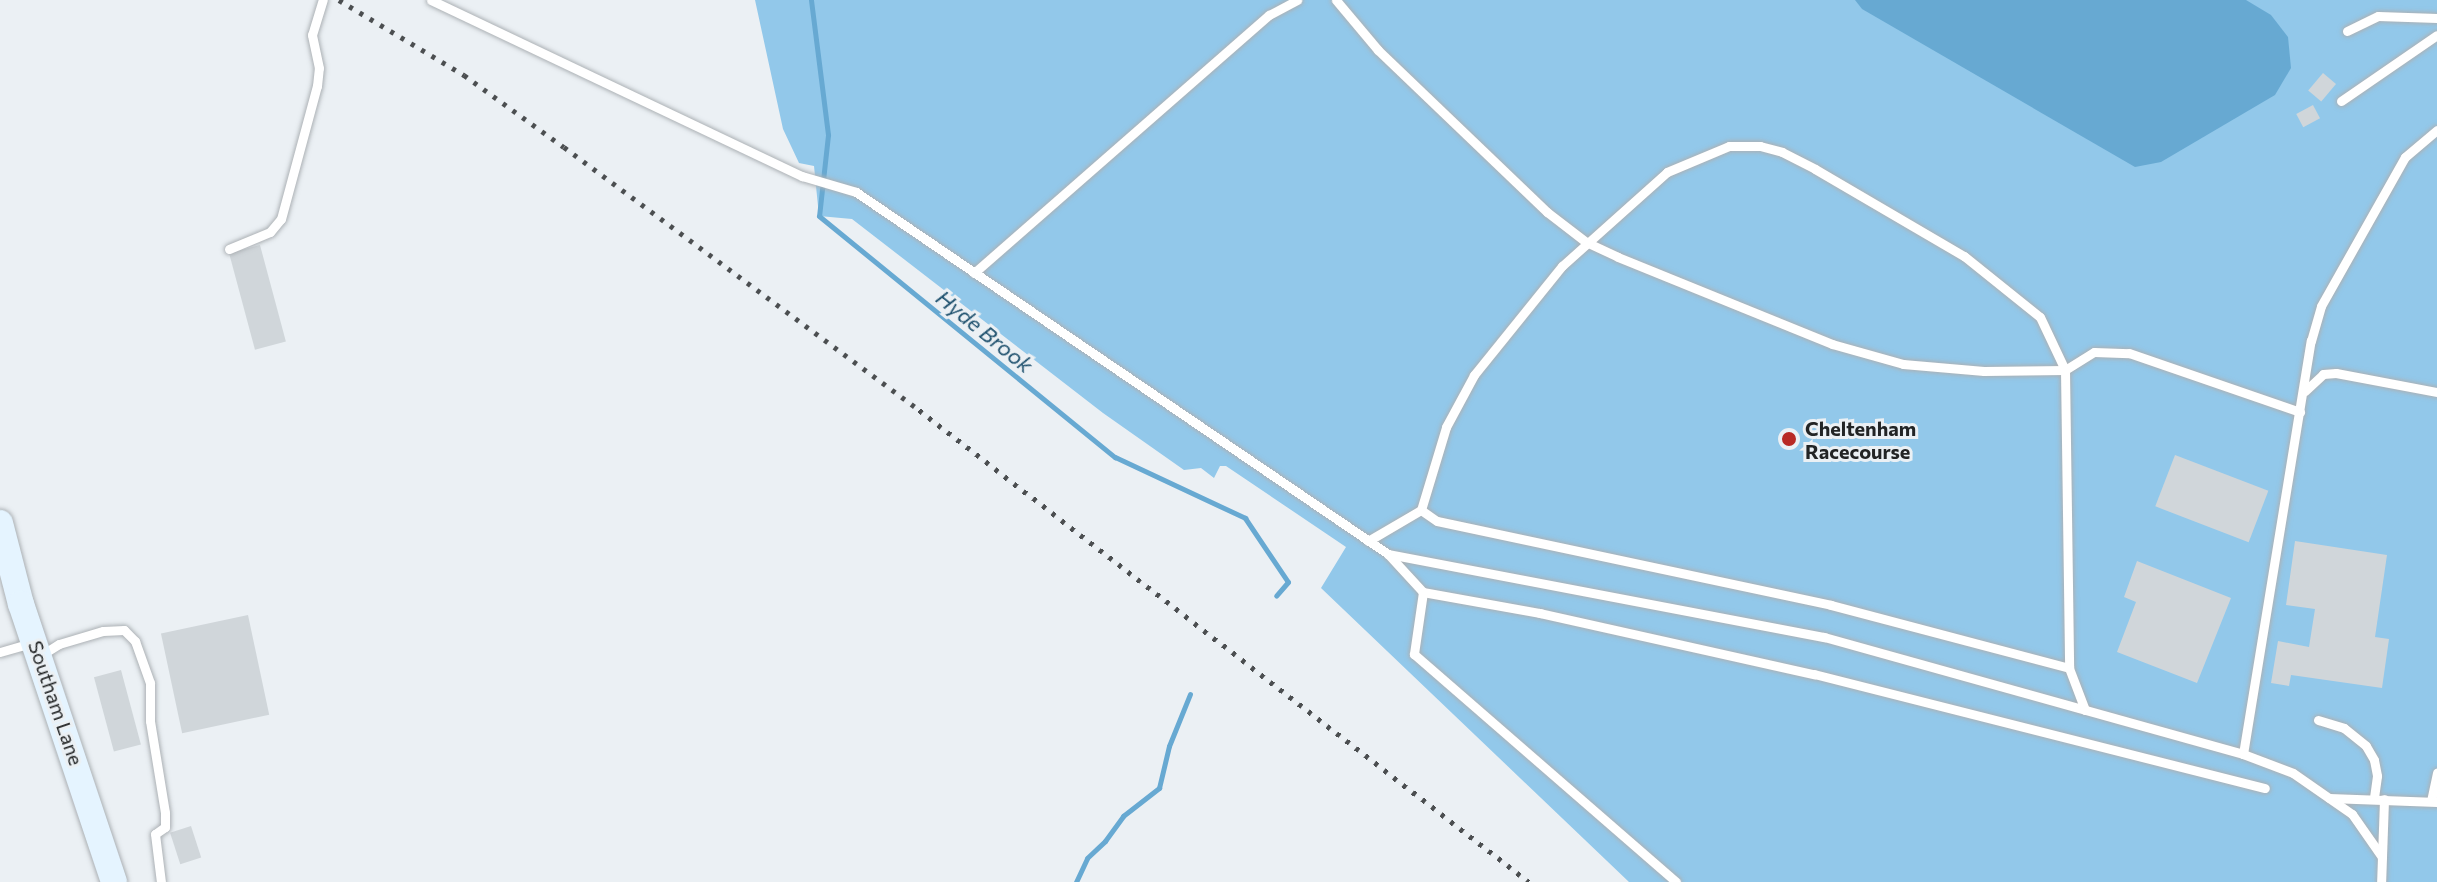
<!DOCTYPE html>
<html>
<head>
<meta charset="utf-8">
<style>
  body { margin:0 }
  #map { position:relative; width:2437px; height:882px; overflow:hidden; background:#ebf0f4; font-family:Commissioner,sans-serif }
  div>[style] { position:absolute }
  .green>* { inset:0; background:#92c8ea }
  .water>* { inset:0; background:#67a9d2 }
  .stream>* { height:5px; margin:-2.5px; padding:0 2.5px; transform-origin:2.5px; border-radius:2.5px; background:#67a9d2 }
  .building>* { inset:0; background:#d0d6da; transform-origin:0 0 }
  .roads { filter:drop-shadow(0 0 2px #acb1b5) drop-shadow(0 0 2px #acb1b5) }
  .lane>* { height:9px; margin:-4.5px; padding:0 4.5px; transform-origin:4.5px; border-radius:4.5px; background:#fff }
  .secondary>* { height:26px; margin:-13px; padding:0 13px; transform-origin:13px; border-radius:13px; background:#e5f4ff }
  .rail>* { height:5px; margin-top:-2.5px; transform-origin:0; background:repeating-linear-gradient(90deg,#4b4e50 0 4px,transparent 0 12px) }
  .dots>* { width:22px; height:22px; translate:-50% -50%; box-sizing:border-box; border:4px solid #ebf0f4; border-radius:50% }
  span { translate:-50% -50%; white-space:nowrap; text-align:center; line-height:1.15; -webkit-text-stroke:6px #ebf0f4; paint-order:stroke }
  .poi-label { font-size:20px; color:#222425; font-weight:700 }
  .left { translate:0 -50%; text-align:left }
  .street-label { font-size:20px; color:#222425 }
  .water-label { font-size:22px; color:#1f516e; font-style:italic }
</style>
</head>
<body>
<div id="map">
  <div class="green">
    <i style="clip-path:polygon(755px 0,2437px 0,2437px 882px,1629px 882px,1321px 588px,1346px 547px,1226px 466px,1220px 466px,1214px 478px,1201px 468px,1184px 470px,1103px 413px,852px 219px,819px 216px,814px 166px,799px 163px,783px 129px)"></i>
  </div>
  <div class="water">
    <i style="clip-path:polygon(1855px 0,2246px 0,2271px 15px,2288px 37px,2291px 68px,2275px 95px,2161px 162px,2135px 167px,1862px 9px)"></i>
  </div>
  <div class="stream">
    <i style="left:811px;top:0;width:136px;rotate:82.8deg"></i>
    <i style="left:828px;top:135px;width:81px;rotate:96.3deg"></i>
    <i style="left:819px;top:216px;width:382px;rotate:39.2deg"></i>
    <i style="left:1115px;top:457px;width:144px;rotate:25.1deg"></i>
    <i style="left:1245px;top:518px;width:77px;rotate:56.1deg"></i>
    <i style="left:1288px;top:582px;width:18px;rotate:131deg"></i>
    <i style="left:1076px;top:882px;width:26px;rotate:-65deg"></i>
    <i style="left:1087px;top:858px;width:25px;rotate:-43deg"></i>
    <i style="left:1105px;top:841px;width:31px;rotate:-54deg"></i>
    <i style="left:1123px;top:816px;width:46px;rotate:-37.9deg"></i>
    <i style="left:1159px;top:788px;width:43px;rotate:-76.6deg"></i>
    <i style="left:1169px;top:746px;width:56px;rotate:-68deg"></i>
  </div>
  <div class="building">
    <i style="left:2323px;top:73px;width:17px;height:23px;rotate:40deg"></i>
    <i style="left:2313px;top:105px;width:15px;height:19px;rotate:62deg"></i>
    <i style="left:260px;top:245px;width:100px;height:32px;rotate:75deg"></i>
    <i style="left:2175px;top:455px;width:100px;height:55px;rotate:21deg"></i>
    <i style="clip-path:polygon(2295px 541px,2387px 555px,2375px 637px,2389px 639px,2382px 688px,2291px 675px,2289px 686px,2271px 683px,2278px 641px,2309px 647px,2315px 609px,2286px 605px)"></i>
    <i style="clip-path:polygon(2137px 561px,2231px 598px,2197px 683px,2117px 652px,2136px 602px,2124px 597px)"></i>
    <i style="left:248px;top:615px;width:102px;height:89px;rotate:78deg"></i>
    <i style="left:121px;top:670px;width:77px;height:28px;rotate:75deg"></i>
    <i style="left:191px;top:826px;width:33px;height:22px;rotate:72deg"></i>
  </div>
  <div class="roads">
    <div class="lane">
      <i style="left:431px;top:0;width:411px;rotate:25.4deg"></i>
      <i style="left:802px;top:176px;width:56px;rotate:16.5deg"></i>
      <i style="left:856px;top:192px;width:643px;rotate:34.23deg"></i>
      <i style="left:1388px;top:554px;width:444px;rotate:10.8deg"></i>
      <i style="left:1824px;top:637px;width:435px;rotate:15.6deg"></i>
      <i style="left:2243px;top:754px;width:53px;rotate:20.8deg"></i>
      <i style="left:2293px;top:773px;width:72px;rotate:34.8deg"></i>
      <i style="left:2352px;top:814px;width:52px;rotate:55.1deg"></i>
      <i style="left:2382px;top:857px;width:25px;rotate:92deg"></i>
      <i style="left:1336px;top:0;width:65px;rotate:50deg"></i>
      <i style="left:1378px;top:50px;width:234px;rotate:43.8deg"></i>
      <i style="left:1547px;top:212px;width:49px;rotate:37.6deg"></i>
      <i style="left:1586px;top:242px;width:35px;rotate:25deg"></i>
      <i style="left:1618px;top:257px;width:231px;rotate:22.1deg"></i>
      <i style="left:1832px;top:344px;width:74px;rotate:15.7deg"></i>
      <i style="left:1903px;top:364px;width:81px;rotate:4.9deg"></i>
      <i style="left:1984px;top:371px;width:81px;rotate:-0.7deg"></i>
      <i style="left:2065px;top:370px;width:34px;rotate:-32deg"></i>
      <i style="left:2094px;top:352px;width:35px;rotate:2deg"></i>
      <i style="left:2129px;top:353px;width:181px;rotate:19deg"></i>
      <i style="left:2347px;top:31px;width:34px;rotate:-26deg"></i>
      <i style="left:2378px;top:16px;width:59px;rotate:1.9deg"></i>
      <i style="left:2341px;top:101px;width:116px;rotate:-34.5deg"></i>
      <i style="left:229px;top:249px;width:44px;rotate:-22.5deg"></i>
      <i style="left:270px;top:232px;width:17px;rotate:-50deg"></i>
      <i style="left:281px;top:219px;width:138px;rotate:-74.9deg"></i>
      <i style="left:317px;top:86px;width:18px;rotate:-84deg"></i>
      <i style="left:319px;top:68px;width:34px;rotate:-102deg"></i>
      <i style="left:312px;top:35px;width:37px;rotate:-73deg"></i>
      <i style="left:974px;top:273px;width:392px;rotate:-41.2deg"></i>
      <i style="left:1269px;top:15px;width:32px;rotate:-28deg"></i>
      <i style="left:2305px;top:391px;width:25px;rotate:-43deg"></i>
      <i style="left:2323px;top:374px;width:13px;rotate:-4deg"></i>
      <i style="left:2336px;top:373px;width:103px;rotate:10.7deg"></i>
      <i style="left:1421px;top:510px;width:19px;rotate:35deg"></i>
      <i style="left:1437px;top:521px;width:403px;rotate:12deg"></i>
      <i style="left:1831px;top:605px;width:246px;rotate:14.8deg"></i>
      <i style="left:1368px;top:541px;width:61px;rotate:-30.3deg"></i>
      <i style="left:1421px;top:510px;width:87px;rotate:-73.2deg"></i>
      <i style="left:1446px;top:427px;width:59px;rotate:-61.7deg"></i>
      <i style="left:1474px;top:375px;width:140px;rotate:-51.1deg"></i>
      <i style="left:1562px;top:266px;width:141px;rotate:-41.8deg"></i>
      <i style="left:1667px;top:172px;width:67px;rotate:-22.8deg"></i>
      <i style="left:1729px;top:146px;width:31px"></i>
      <i style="left:1760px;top:146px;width:23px;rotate:15deg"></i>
      <i style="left:1782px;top:152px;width:37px;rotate:27deg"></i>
      <i style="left:1815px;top:169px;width:173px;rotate:30.3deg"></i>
      <i style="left:1964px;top:256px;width:97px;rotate:38.8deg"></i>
      <i style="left:2040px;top:317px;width:59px;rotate:64.7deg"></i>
      <i style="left:2065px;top:370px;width:298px;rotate:89.2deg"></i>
      <i style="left:2069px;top:668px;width:45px;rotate:69.1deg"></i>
      <i style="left:1388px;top:554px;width:52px;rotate:47.4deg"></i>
      <i style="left:1423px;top:592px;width:63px;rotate:98.3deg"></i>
      <i style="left:1414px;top:654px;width:347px;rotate:41deg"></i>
      <i style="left:1423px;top:592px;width:119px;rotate:10.2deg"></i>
      <i style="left:1540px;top:613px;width:281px;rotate:12.6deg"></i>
      <i style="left:1814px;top:674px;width:465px;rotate:14.2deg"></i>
      <i style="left:0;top:652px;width:32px;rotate:-16deg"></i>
      <i style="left:43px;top:654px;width:19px;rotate:-32deg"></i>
      <i style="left:59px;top:644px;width:46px;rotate:-16.5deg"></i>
      <i style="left:103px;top:631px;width:21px;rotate:-3deg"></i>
      <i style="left:124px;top:630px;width:16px;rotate:45deg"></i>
      <i style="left:135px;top:641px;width:45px;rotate:70.3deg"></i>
      <i style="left:150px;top:683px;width:38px;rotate:90deg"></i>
      <i style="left:150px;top:721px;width:93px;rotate:80.7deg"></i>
      <i style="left:165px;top:813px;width:14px;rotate:90deg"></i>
      <i style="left:165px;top:827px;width:12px;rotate:145deg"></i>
      <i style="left:155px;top:834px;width:48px;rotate:82.9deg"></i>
      <i style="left:2318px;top:720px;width:27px;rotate:17deg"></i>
      <i style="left:2344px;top:728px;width:28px;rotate:39deg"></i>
      <i style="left:2366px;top:746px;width:16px;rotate:60deg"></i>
      <i style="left:2374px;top:760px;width:16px;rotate:79deg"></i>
      <i style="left:2377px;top:776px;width:22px;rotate:98deg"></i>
      <i style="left:2243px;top:754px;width:419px;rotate:-80.7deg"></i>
      <i style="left:2311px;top:341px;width:36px;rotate:-74deg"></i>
      <i style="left:2321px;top:306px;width:171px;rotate:-60.6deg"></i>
      <i style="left:2405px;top:157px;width:42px;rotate:-40.2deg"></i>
      <i style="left:2329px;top:798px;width:108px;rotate:2.1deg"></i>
      <i style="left:2431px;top:801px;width:29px;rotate:-78deg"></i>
      <i style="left:2382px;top:857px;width:58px;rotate:-88deg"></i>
    </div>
    <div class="secondary">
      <i style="left:0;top:523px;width:84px;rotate:75.5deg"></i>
      <i style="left:21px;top:604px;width:293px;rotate:71.5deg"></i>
    </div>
  </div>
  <div class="rail">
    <i style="left:339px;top:0;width:146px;rotate:31deg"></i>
    <i style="left:464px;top:75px;width:123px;rotate:35.8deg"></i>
    <i style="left:564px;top:147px;width:442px;rotate:36.5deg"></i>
    <i style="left:919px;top:410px;width:771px;rotate:37.73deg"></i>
  </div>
  <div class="dots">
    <i style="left:1789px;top:439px;background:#b82924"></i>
  </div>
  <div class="poi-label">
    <span class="left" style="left:1805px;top:440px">Cheltenham<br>Racecourse</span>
  </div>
  <div class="street-label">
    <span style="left:56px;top:703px;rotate:71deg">Southam Lane</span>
  </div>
  <div class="water-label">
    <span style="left:985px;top:331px;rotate:39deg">Hyde Brook</span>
  </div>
</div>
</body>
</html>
